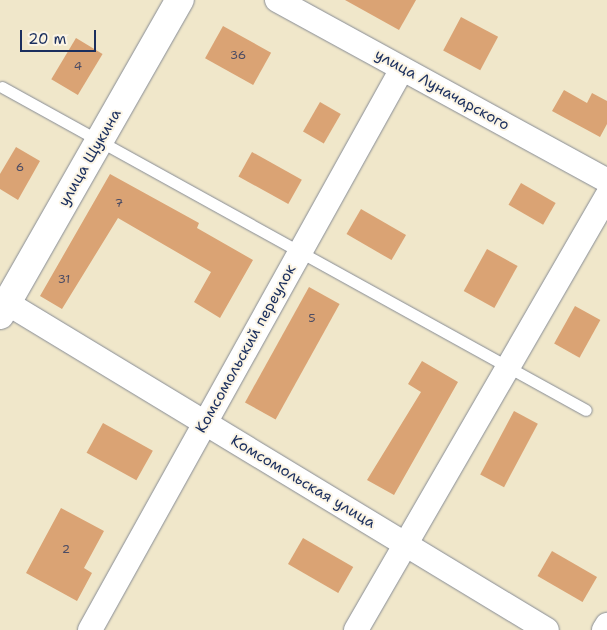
<!DOCTYPE html>
<html>
<head>
<meta charset="utf-8">
<style>
  body { margin:0 }
  #map { position:relative; width:607px; height:630px; overflow:hidden; background:#f0e7ca; font-family:"Shantell Sans",sans-serif }
  div>[style] { position:absolute }
  .building>* { inset:0; background:#daa374; transform-origin:0 0 }
  .roads { filter:drop-shadow(0 0 1px #868b94) drop-shadow(0 0 1px #868b94) }
  .lane>* { height:11px; margin:-5.5px; padding:0 5.5px; transform-origin:5.5px; border-radius:5.5px; background:#fff }
  .street>* { height:24px; margin:-12px; padding:0 12px; transform-origin:12px; border-radius:12px; background:#fff }
  .secondary>* { height:28px; margin:-14px; padding:0 14px; transform-origin:14px; border-radius:14px; background:#fff }
  span { translate:-50% -50%; white-space:nowrap; text-align:center; line-height:1.15; -webkit-text-stroke:4px #fcf5e5; paint-order:stroke }
  .number-label { font-size:12px; color:#4b4c64 }
  .number-label span { -webkit-text-stroke-width:0 }
  .street-label { font-size:15px; color:#1b2f5e }
  .scale { position:absolute; left:20px; top:30px; width:76px; height:22px; box-sizing:border-box; border:2px solid #1b2f5e; border-top:0; padding-left:6px; font-size:15px; line-height:18px; white-space:nowrap; color:#1b2f5e; -webkit-text-stroke:4px #fcf5e5; paint-order:stroke }
</style>
</head>
<body>
<div id="map">
  <div class="building">
    <i style="clip-path:polygon(345px 0,416px 0,399px 30px)"></i>
    <i style="left:461px;top:17px;width:42px;height:38px;rotate:28deg"></i>
    <i style="left:223px;top:26px;width:55px;height:37px;rotate:29deg"></i>
    <i style="left:76px;top:38px;width:31px;height:48px;rotate:31deg"></i>
    <i style="clip-path:polygon(564px 90px,587px 103px,592px 93px,607px 101px,607px 124px,600px 137px,552px 111px)"></i>
    <i style="left:320px;top:102px;width:24px;height:34px;rotate:30deg"></i>
    <i style="clip-path:polygon(16px 147px,40px 161px,18px 200px,0 189px,0 174px)"></i>
    <i style="left:252px;top:152px;width:57px;height:28px;rotate:29deg"></i>
    <i style="clip-path:polygon(110px 174px,199px 223px,197px 228px,253px 260px,220px 318px,194px 302px,211px 272px,118px 218px,62px 309px,40px 296px)"></i>
    <i style="left:521px;top:183px;width:40px;height:25px;rotate:30deg"></i>
    <i style="left:361px;top:209px;width:52px;height:29px;rotate:30deg"></i>
    <i style="left:487px;top:249px;width:35px;height:48px;rotate:29deg"></i>
    <i style="left:309px;top:287px;width:35px;height:132px;rotate:29deg"></i>
    <i style="left:575px;top:306px;width:29px;height:43px;rotate:29deg"></i>
    <i style="clip-path:polygon(422px 361px,458px 382px,394px 495px,367px 480px,421px 392px,408px 384px)"></i>
    <i style="left:514px;top:411px;width:27px;height:72px;rotate:28deg"></i>
    <i style="left:103px;top:423px;width:57px;height:34px;rotate:29deg"></i>
    <i style="clip-path:polygon(61px 508px,104px 531px,84px 568px,92px 573px,77px 601px,26px 573px)"></i>
    <i style="left:303px;top:538px;width:58px;height:30px;rotate:30deg"></i>
    <i style="left:552px;top:551px;width:52px;height:29px;rotate:30deg"></i>
  </div>
  <div class="roads">
    <div class="lane">
      <i style="left:2px;top:87px;width:667px;rotate:28.95deg"></i>
    </div>
    <div class="street">
      <i style="left:277px;top:0;width:376px;rotate:28.7deg"></i>
      <i style="left:7px;top:303px;width:631px;rotate:31.2deg"></i>
      <i style="left:90px;top:630px;width:642px;rotate:-60.92deg"></i>
      <i style="left:356px;top:630px;width:501px;rotate:-59.96deg"></i>
      <i style="left:604px;top:630px;width:6px;rotate:-59deg"></i>
    </div>
    <div class="secondary">
      <i style="left:0;top:315px;width:363px;rotate:-60.3deg"></i>
    </div>
  </div>
  <div class="number-label">
    <span style="left:238px;top:56px">36</span>
    <span style="left:78px;top:67px">4</span>
    <span style="left:20px;top:168px">6</span>
    <span style="left:119px;top:204px">7</span>
    <span style="left:64px;top:280px">31</span>
    <span style="left:312px;top:319px">5</span>
    <span style="left:66px;top:550px">2</span>
  </div>
  <div class="street-label">
    <span style="left:442px;top:90px;rotate:29deg">улица Луначарского</span>
    <span style="left:90px;top:158px;rotate:-60deg">улица Щукина</span>
    <span style="left:246px;top:349px;rotate:-61deg">Комсомольский переулок</span>
    <span style="left:303px;top:482px;rotate:31deg">Комсомольская улица</span>
  </div>
  <div class="scale">20 m</div>
</div>
</body>
</html>
